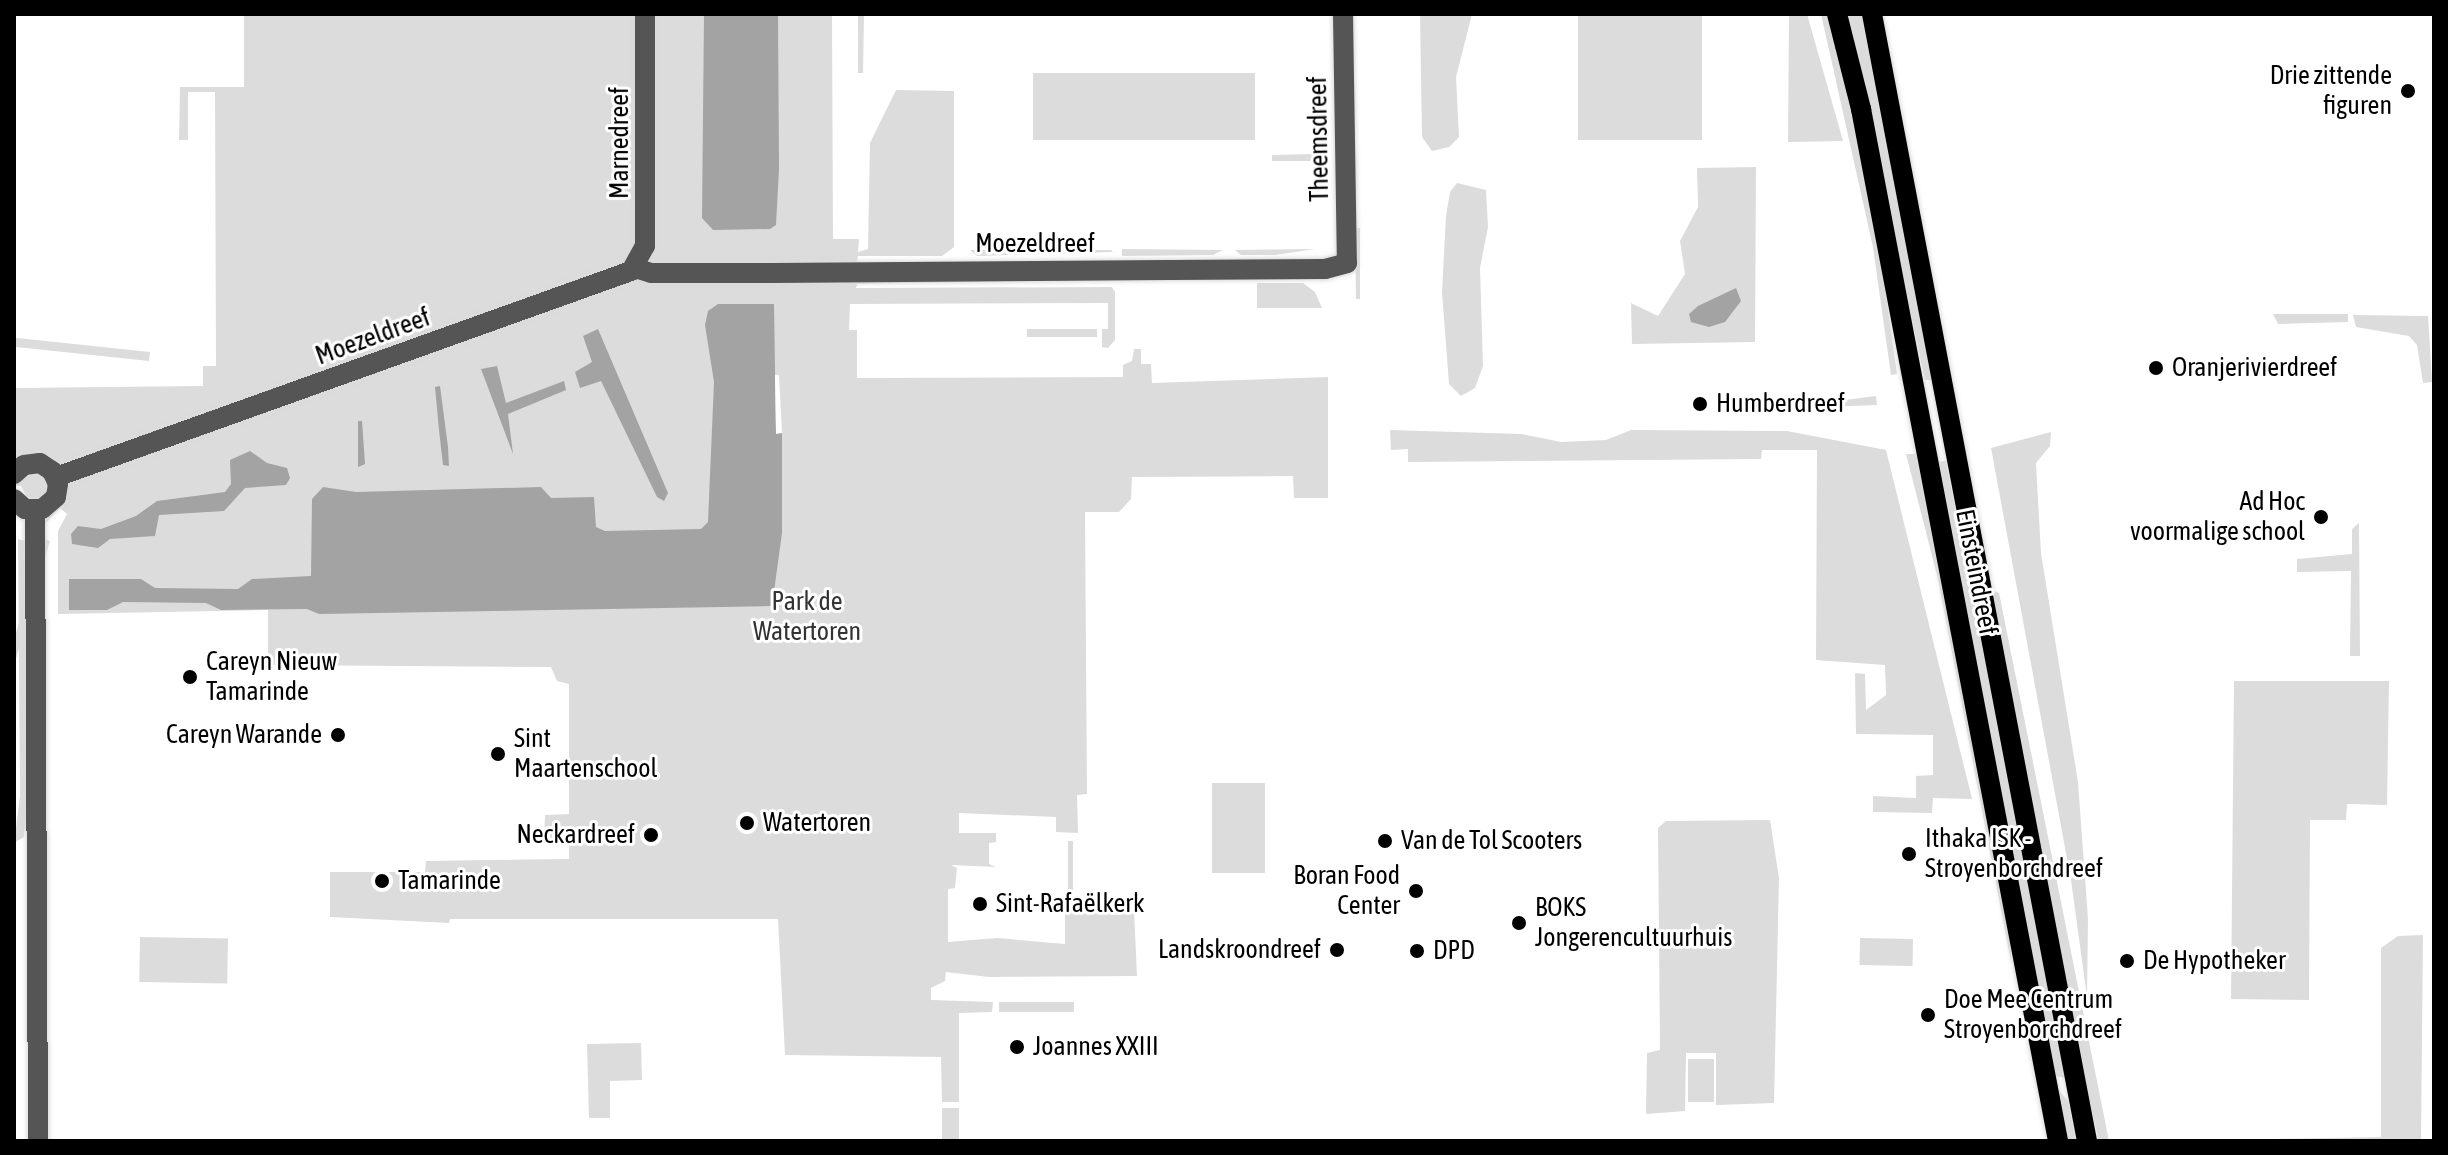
<!DOCTYPE html>
<html>
<head>
<meta charset="utf-8">
<style>
  body { margin:0 }
  #map { position:relative; width:2448px; height:1155px; overflow:hidden; background:#fff; font-family:"Asap Condensed",sans-serif }
  div>[style] { position:absolute }
  .green>* { inset:0; background:#dcdcdc; transform-origin:0 0 }
  .water>* { inset:0; background:#a3a3a3 }
  .pier>* { inset:0; background:#fff }
  .roads { filter:drop-shadow(0 0 2px #dbdbdb) drop-shadow(0 0 2px #dbdbdb) }
  .minor>* { height:20px; margin:-10px; padding:0 10px; transform-origin:10px; border-radius:10px; background:#555 }
  .major>* { height:20px; margin:-10px; padding:0 10px; transform-origin:10px; border-radius:10px; background:#000 }
  .dots>* { width:22px; height:22px; translate:-50% -50%; box-sizing:border-box; border:4px solid #fff; border-radius:50% }
  span { translate:-50% -50%; white-space:nowrap; text-align:center; line-height:1.15; -webkit-text-stroke:6px #fff; paint-order:stroke }
  .poi-label { font-size:26px; color:#000 }
  .right { translate:-100% -50%; text-align:right }
  .left { translate:0 -50%; text-align:left }
  .street-label { font-size:26px; color:#000 }
  .park-label { font-size:26px; color:#333 }
  .frame { position:absolute; inset:0; border:16px solid #000; pointer-events:none }
</style>
</head>
<body>
<div id="map">
  <div class="green">
    <i style="clip-path:polygon(244px 14px,832px 14px,833px 239px,859px 239px,858px 252px,868px 249px,870px 143px,896px 90px,954px 91px,954px 247px,942px 256px,858px 256px,857px 262px,1108px 279px,857px 284px,856px 288px,1112px 287px,1115px 292px,1115px 340px,1108px 348px,1102px 347px,1102px 329px,1108px 329px,1108px 303px,850px 304px,849px 330px,857px 330px,857px 378px,1123px 377px,1123px 365px,1132px 361px,1134px 349px,1141px 349px,1141px 364px,1151px 364px,1152px 383px,1328px 377px,1328px 498px,1294px 498px,1293px 476px,1132px 477px,1131px 499px,1119px 512px,1085px 512px,1087px 794px,1077px 795px,1078px 833px,1056px 832px,1056px 817px,959px 813px,959px 833px,996px 833px,996px 842px,989px 843px,989px 864px,996px 867px,951px 865px,957px 868px,955px 888px,948px 889px,948px 942px,997px 938px,1065px 944px,1065px 912px,1134px 910px,1137px 976px,989px 977px,946px 972px,945px 981px,931px 988px,931px 1000px,993px 1002px,992px 1012px,959px 1013px,959px 1102px,942px 1102px,941px 1057px,785px 1055px,778px 919px,450px 919px,449px 923px,330px 917px,330px 872px,425px 872px,426px 861px,569px 859px,569px 842px,544px 842px,545px 815px,569px 814px,569px 684px,557px 681px,551px 667px,268px 665px,268px 610px,58px 614px,58px 531px,67px 514px,60px 508px,44px 525px,48px 513px,39px 499px,27px 497px,21px 486px,14px 486px,14px 388px,203px 386px,203px 366px,216px 366px,215px 92px,188px 92px,188px 140px,179px 140px,180px 87px,244px 87px)"></i>
    <i style="clip-path:polygon(858px 14px,864px 14px,863px 73px,858px 73px)"></i>
    <i style="clip-path:polygon(1420px 14px,1472px 14px,1456px 77px,1459px 137px,1449px 147px,1432px 151px,1422px 137px)"></i>
    <i style="left:1578px;top:14px;width:124px;height:126px"></i>
    <i style="clip-path:polygon(1789px 14px,1807px 14px,1843px 141px,1788px 142px)"></i>
    <i style="clip-path:polygon(1821px 14px,1829px 14px,1832px 23px,1879px 246px,1897px 374px,1891px 375px,1873px 247px)"></i>
    <i style="clip-path:polygon(1847px 14px,1865px 14px,1936px 380px,1925px 380px)"></i>
    <i style="left:1033px;top:73px;width:222px;height:67px"></i>
    <i style="clip-path:polygon(1314px 154px,1315px 161px,1272px 161px,1272px 155px)"></i>
    <i style="clip-path:polygon(1756px 167px,1755px 342px,1632px 344px,1631px 303px,1658px 316px,1685px 274px,1680px 241px,1698px 207px,1697px 168px)"></i>
    <i style="clip-path:polygon(1457px 183px,1486px 190px,1488px 227px,1480px 268px,1483px 366px,1475px 388px,1461px 396px,1449px 384px,1442px 292px,1446px 216px,1450px 192px)"></i>
    <i style="clip-path:polygon(1355px 228px,1360px 228px,1360px 299px,1356px 299px)"></i>
    <i style="clip-path:polygon(1122px 249px,1223px 250px,1213px 255px,1122px 256px)"></i>
    <i style="clip-path:polygon(1315px 249px,1275px 255px,1241px 255px,1235px 250px)"></i>
    <i style="clip-path:polygon(970px 250px,1111px 250px,1113px 252px,977px 256px)"></i>
    <i style="clip-path:polygon(1257px 283px,1303px 283px,1315px 292px,1322px 308px,1257px 308px)"></i>
    <i style="clip-path:polygon(2273px 314px,2348px 314px,2348px 322px,2278px 324px)"></i>
    <i style="clip-path:polygon(2353px 315px,2428px 316px,2432px 382px,2423px 383px,2417px 345px,2409px 336px,2356px 327px)"></i>
    <i style="left:1027px;top:329px;width:70px;height:8px"></i>
    <i style="left:150px;top:352px;width:9px;height:136px;rotate:96deg"></i>
    <i style="clip-path:polygon(1876px 396px,1877px 405px,1823px 407px,1822px 403px)"></i>
    <i style="clip-path:polygon(1727px 404px,1805px 405px,1801px 409px,1726px 409px)"></i>
    <i style="clip-path:polygon(1390px 430px,1521px 434px,1561px 442px,1606px 440px,1631px 430px,1787px 431px,1886px 450px,1972px 799px,1933px 798px,1932px 813px,1873px 812px,1873px 796px,1916px 798px,1916px 776px,1933px 775px,1933px 735px,1856px 734px,1855px 673px,1865px 674px,1866px 710px,1886px 695px,1885px 665px,1816px 660px,1817px 450px,1762px 450px,1761px 459px,1408px 462px,1408px 449px,1391px 450px)"></i>
    <i style="clip-path:polygon(2051px 432px,2050px 446px,2036px 463px,2041px 553px,2078px 782px,2088px 919px,2087px 997px,2071px 880px,1991px 448px)"></i>
    <i style="clip-path:polygon(1906px 454px,1918px 454px,2010px 916px,2011px 962px,1938px 579px)"></i>
    <i style="clip-path:polygon(1946px 461px,1969px 581px,1986px 639px,2072px 1079px,2056px 1076px,1937px 462px)"></i>
    <i style="clip-path:polygon(2359px 523px,2360px 656px,2350px 656px,2351px 571px,2297px 572px,2297px 559px,2352px 554px,2352px 529px)"></i>
    <i style="clip-path:polygon(18px 539px,26px 541px,27px 801px,24px 837px,14px 843px,20px 796px)"></i>
    <i style="left:43px;top:539px;width:7px;height:127px;rotate:16deg"></i>
    <i style="clip-path:polygon(1989px 589px,1999px 593px,2109px 1141px,2099px 1141px,2089px 1098px)"></i>
    <i style="clip-path:polygon(2234px 681px,2389px 681px,2387px 805px,2347px 804px,2346px 820px,2310px 820px,2309px 1000px,2231px 999px)"></i>
    <i style="left:1212px;top:783px;width:53px;height:90px"></i>
    <i style="clip-path:polygon(1770px 820px,1779px 878px,1774px 1103px,1716px 1105px,1716px 1053px,1686px 1053px,1685px 1111px,1646px 1114px,1647px 1053px,1660px 1050px,1658px 828px,1666px 821px)"></i>
    <i style="left:1068px;top:841px;width:5px;height:49px"></i>
    <i style="clip-path:polygon(2423px 935px,2421px 1141px,2167px 1141px,2381px 1137px,2381px 948px,2398px 936px)"></i>
    <i style="left:140px;top:937px;width:88px;height:45px;rotate:1deg"></i>
    <i style="left:1860px;top:938px;width:53px;height:27px;rotate:1deg"></i>
    <i style="left:999px;top:1002px;width:75px;height:10px"></i>
    <i style="clip-path:polygon(641px 1043px,642px 1080px,610px 1081px,610px 1118px,589px 1118px,587px 1044px)"></i>
    <i style="left:1714px;top:1059px;width:43px;height:26px;rotate:90deg"></i>
    <i style="clip-path:polygon(2059px 1090px,2068px 1101px,2076px 1141px,2068px 1141px)"></i>
    <i style="left:942px;top:1108px;width:17px;height:33px"></i>
  </div>
  <div class="water">
    <i style="clip-path:polygon(704px 14px,778px 14px,779px 169px,776px 225px,770px 229px,713px 230px,702px 218px)"></i>
    <i style="clip-path:polygon(1736px 288px,1741px 301px,1725px 322px,1709px 327px,1691px 322px,1689px 314px,1698px 306px)"></i>
    <i style="clip-path:polygon(718px 304px,774px 304px,776px 433px,782px 433px,782px 533px,772px 606px,319px 614px,307px 609px,221px 610px,206px 603px,123px 602px,107px 610px,69px 610px,69px 579px,141px 579px,155px 588px,238px 589px,252px 579px,311px 576px,312px 499px,323px 487px,356px 492px,541px 487px,551px 498px,594px 497px,596px 527px,605px 531px,701px 529px,708px 522px,714px 382px,705px 325px,708px 311px)"></i>
    <i style="clip-path:polygon(598px 329px,668px 493px,664px 501px,657px 497px,601px 381px,580px 388px,575px 372px,592px 362px,583px 336px)"></i>
    <i style="clip-path:polygon(497px 366px,506px 403px,564px 381px,566px 390px,508px 414px,513px 454px,481px 369px)"></i>
    <i style="clip-path:polygon(440px 386px,448px 447px,449px 466px,443px 465px,439px 430px,435px 387px)"></i>
    <i style="clip-path:polygon(358px 421px,362px 421px,365px 464px,358px 467px)"></i>
    <i style="clip-path:polygon(250px 451px,267px 463px,287px 468px,290px 478px,286px 485px,245px 488px,224px 511px,159px 515px,155px 536px,110px 539px,98px 548px,72px 544px,71px 534px,78px 526px,101px 529px,136px 516px,157px 501px,225px 492px,231px 484px,230px 460px)"></i>
  </div>
  <div class="pier">
    <i style="clip-path:polygon(775px 375px,779px 375px,782px 433px,776px 434px)"></i>
  </div>
  <div class="roads">
    <div class="minor">
      <i style="left:1343px;top:14px;width:249px;rotate:89.1deg"></i>
      <i style="left:635px;top:268px;width:17px;rotate:17deg"></i>
      <i style="left:651px;top:273px;width:122px"></i>
      <i style="left:773px;top:273px;width:552px;rotate:-0.42deg"></i>
      <i style="left:1325px;top:269px;width:23px;rotate:-15deg"></i>
      <i style="left:14px;top:474px;width:13px;rotate:-42deg"></i>
      <i style="left:24px;top:465px;width:16px;rotate:-7deg"></i>
      <i style="left:40px;top:463px;width:14px;rotate:34deg"></i>
      <i style="left:52px;top:471px;width:14px;rotate:65deg"></i>
      <i style="left:58px;top:484px;width:13px;rotate:99deg"></i>
      <i style="left:56px;top:497px;width:18px;rotate:139deg"></i>
      <i style="left:42px;top:509px;width:17px;rotate:180deg"></i>
      <i style="left:25px;top:509px;width:15px;rotate:-138deg"></i>
      <i style="left:56px;top:477px;width:611px;rotate:-19.71deg"></i>
      <i style="left:631px;top:271px;width:29px;rotate:-61deg"></i>
      <i style="left:645px;top:246px;width:232px;rotate:-90deg"></i>
      <i style="left:35px;top:510px;width:631px;rotate:89.73deg"></i>
    </div>
    <div class="major">
      <i style="left:1837px;top:14px;width:98px;rotate:75.8deg"></i>
      <i style="left:1861px;top:109px;width:1051px;rotate:79.19deg"></i>
      <i style="left:1872px;top:14px;width:1147px;rotate:79.2deg"></i>
    </div>
  </div>
  <div class="dots">
    <i style="left:2408px;top:91px;background:#000"></i>
    <i style="left:2156px;top:368px;background:#000"></i>
    <i style="left:1700px;top:404px;background:#000"></i>
    <i style="left:2321px;top:517px;background:#000"></i>
    <i style="left:190px;top:677px;background:#000"></i>
    <i style="left:338px;top:735px;background:#000"></i>
    <i style="left:498px;top:754px;background:#000"></i>
    <i style="left:747px;top:823px;background:#000"></i>
    <i style="left:651px;top:835px;background:#000"></i>
    <i style="left:1385px;top:841px;background:#000"></i>
    <i style="left:1909px;top:854px;background:#000"></i>
    <i style="left:382px;top:881px;background:#000"></i>
    <i style="left:1416px;top:891px;background:#000"></i>
    <i style="left:980px;top:904px;background:#000"></i>
    <i style="left:1519px;top:923px;background:#000"></i>
    <i style="left:1337px;top:950px;background:#000"></i>
    <i style="left:1417px;top:951px;background:#000"></i>
    <i style="left:2127px;top:961px;background:#000"></i>
    <i style="left:1928px;top:1015px;background:#000"></i>
    <i style="left:1017px;top:1047px;background:#000"></i>
  </div>
  <div class="poi-label">
    <span class="right" style="left:2392px;top:91px">Drie zittende<br>figuren</span>
    <span class="left" style="left:2172px;top:368px">Oranjerivierdreef</span>
    <span class="left" style="left:1716px;top:404px">Humberdreef</span>
    <span class="right" style="left:2305px;top:517px">Ad Hoc<br>voormalige school</span>
    <span class="left" style="left:206px;top:677px">Careyn Nieuw<br>Tamarinde</span>
    <span class="right" style="left:322px;top:735px">Careyn Warande</span>
    <span class="left" style="left:514px;top:754px">Sint<br>Maartenschool</span>
    <span class="left" style="left:763px;top:823px">Watertoren</span>
    <span class="right" style="left:635px;top:835px">Neckardreef</span>
    <span class="left" style="left:1925px;top:854px">Ithaka ISK -<br>Stroyenborchdreef</span>
    <span class="left" style="left:1401px;top:841px">Van de Tol Scooters</span>
    <span class="right" style="left:1400px;top:891px">Boran Food<br>Center</span>
    <span class="left" style="left:398px;top:881px">Tamarinde</span>
    <span class="left" style="left:996px;top:904px">Sint-Rafaëlkerk</span>
    <span class="left" style="left:1535px;top:923px">BOKS<br>Jongerencultuurhuis</span>
    <span class="right" style="left:1321px;top:950px">Landskroondreef</span>
    <span class="left" style="left:1433px;top:951px">DPD</span>
    <span class="left" style="left:2143px;top:961px">De Hypotheker</span>
    <span class="left" style="left:1944px;top:1015px">Doe Mee Centrum<br>Stroyenborchdreef</span>
    <span class="left" style="left:1033px;top:1047px">Joannes XXIII</span>
  </div>
  <div class="street-label">
    <span style="left:1319px;top:139px;rotate:-91deg">Theemsdreef</span>
    <span style="left:620px;top:143px;rotate:-90deg">Marnedreef</span>
    <span style="left:1035px;top:244px">Moezeldreef</span>
    <span style="left:373px;top:337px;rotate:-20deg">Moezeldreef</span>
    <span style="left:1976px;top:572px;rotate:79deg">Einsteindreef</span>
  </div>
  <div class="park-label">
    <span style="left:807px;top:617px">Park de<br>Watertoren</span>
  </div>
  <div class="frame"></div>
</div>
</body>
</html>
